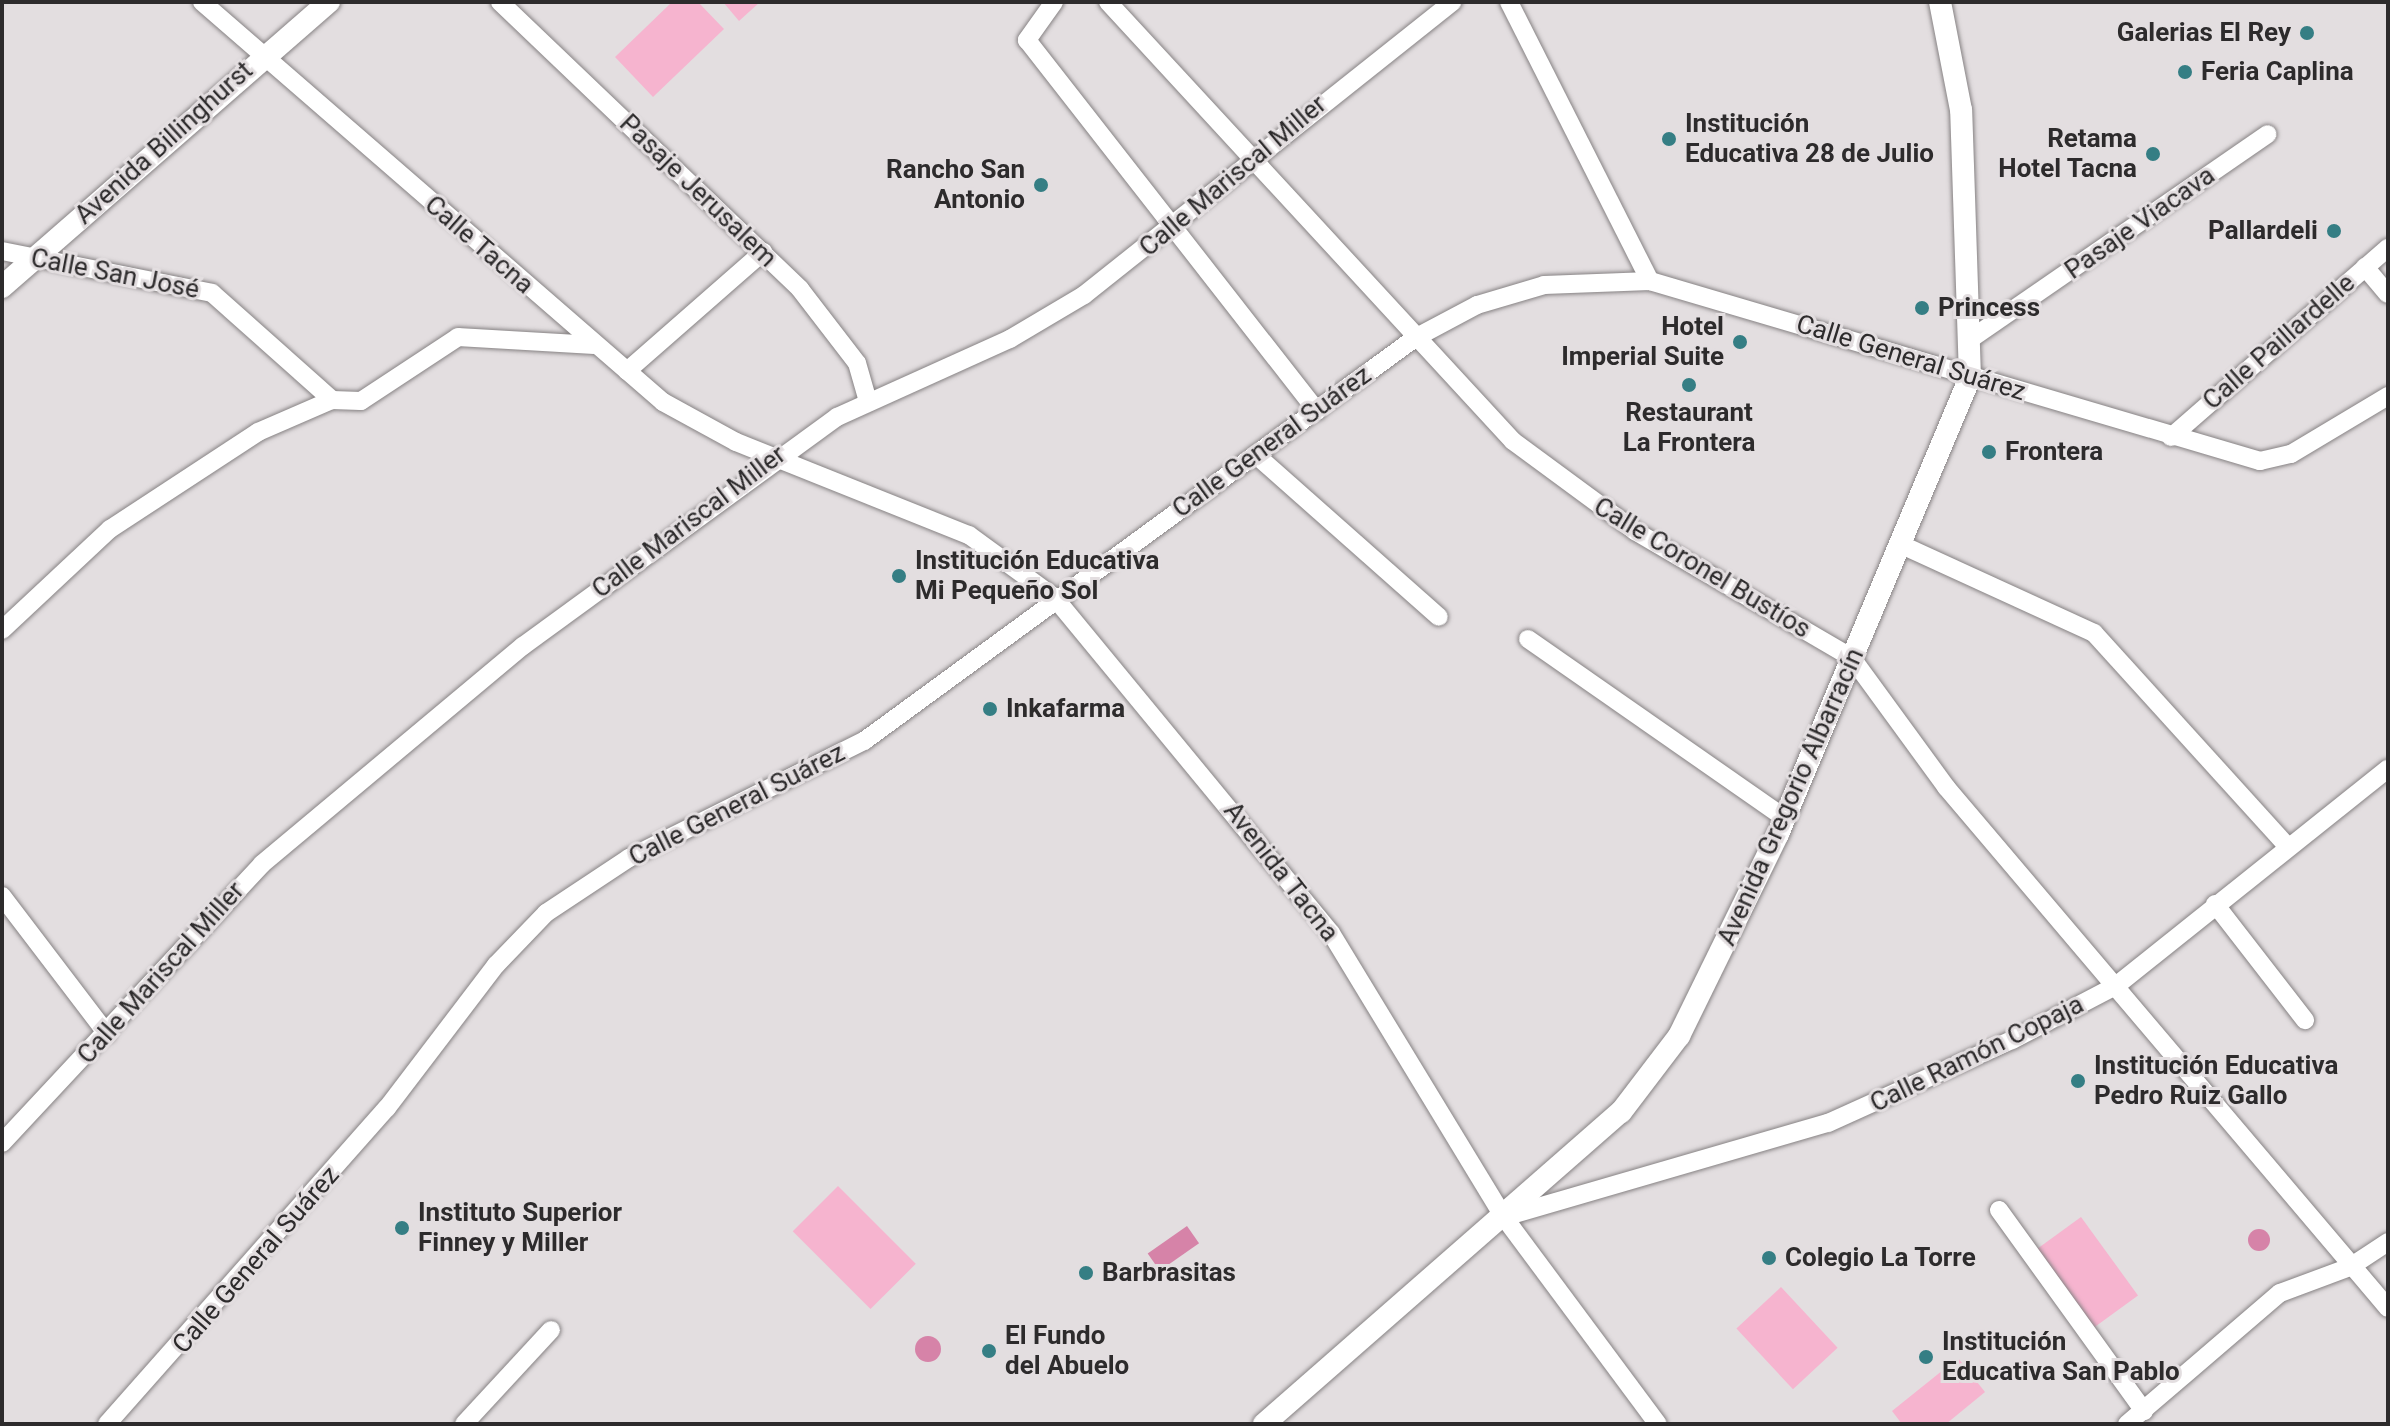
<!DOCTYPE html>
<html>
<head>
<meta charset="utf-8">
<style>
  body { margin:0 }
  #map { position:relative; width:2390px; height:1426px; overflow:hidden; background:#e3dee0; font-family:Roboto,sans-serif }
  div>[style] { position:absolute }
  .green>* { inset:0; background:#f6b4cf; transform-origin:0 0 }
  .water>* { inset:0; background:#d683a8; transform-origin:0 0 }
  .round { border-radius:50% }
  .roads { filter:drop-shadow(0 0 2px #868283) drop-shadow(0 0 2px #868283) }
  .minor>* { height:18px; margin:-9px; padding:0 9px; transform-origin:9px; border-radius:9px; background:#fff }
  .tertiary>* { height:22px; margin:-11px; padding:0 11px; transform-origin:11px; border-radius:11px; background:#fff }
  .dots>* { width:22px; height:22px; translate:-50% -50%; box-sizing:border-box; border:4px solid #e3dee0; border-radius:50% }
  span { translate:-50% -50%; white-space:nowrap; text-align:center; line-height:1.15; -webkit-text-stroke:6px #e3dee0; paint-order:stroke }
  .poi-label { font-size:26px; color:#2d2b2c; font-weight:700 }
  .right { translate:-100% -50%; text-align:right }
  .left { translate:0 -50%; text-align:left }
  .street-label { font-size:26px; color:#2d2b2c }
  .frame { position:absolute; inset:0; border:4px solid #2d2b2c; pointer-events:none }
</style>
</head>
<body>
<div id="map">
  <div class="green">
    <i style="clip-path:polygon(672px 2px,698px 2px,724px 29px,653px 97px,615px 57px)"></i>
    <i style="clip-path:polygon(723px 2px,760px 2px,739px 21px)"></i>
    <i style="left:838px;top:1186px;width:110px;height:64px;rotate:45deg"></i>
    <i style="left:2081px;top:1217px;width:97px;height:54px;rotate:54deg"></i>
    <i style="left:1781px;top:1287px;width:83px;height:61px;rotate:47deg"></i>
    <i style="clip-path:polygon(1958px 1358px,1985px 1392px,1946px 1424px,1902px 1424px,1892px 1411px)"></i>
  </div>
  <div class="water">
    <i style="left:1187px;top:1226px;width:21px;height:48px;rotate:55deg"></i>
    <i class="round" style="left:2248px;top:1229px;width:22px;height:22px"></i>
    <i class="round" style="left:915px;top:1336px;width:26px;height:26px"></i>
  </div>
  <div class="roads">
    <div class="minor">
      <i style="left:202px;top:2px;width:610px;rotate:40.95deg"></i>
      <i style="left:663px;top:402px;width:83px;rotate:28.7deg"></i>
      <i style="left:736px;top:442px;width:251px;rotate:21.8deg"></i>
      <i style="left:969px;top:535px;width:105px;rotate:36.1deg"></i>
      <i style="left:1054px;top:597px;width:435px;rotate:50.5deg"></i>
      <i style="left:1331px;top:933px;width:333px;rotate:58.7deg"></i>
      <i style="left:1504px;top:1217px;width:258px;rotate:53.4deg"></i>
      <i style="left:500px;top:2px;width:415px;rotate:43.7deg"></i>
      <i style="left:800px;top:289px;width:93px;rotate:52.4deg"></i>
      <i style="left:857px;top:363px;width:40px;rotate:74deg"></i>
      <i style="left:1054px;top:2px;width:47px;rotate:125.4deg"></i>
      <i style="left:1027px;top:40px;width:471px;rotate:52deg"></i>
      <i style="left:1108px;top:2px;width:597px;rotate:47.31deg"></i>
      <i style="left:1513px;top:441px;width:152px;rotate:36.4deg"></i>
      <i style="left:1635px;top:531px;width:251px;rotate:30.3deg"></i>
      <i style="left:1852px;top:658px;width:160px;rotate:53.9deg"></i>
      <i style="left:1946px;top:787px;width:683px;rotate:49.69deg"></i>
      <i style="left:1509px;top:2px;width:313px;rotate:63.2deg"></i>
      <i style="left:2px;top:251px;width:214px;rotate:11.3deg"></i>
      <i style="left:212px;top:293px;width:161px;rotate:41.7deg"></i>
      <i style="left:2365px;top:267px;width:35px;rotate:50deg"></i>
      <i style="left:1972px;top:338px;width:359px;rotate:-34.6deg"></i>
      <i style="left:627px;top:371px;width:181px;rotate:-41.2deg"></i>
      <i style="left:2171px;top:437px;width:288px;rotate:-41.1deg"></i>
      <i style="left:1256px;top:455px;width:244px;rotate:41.5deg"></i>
      <i style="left:1904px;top:546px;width:209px;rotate:24.6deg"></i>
      <i style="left:2094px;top:633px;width:286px;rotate:47.8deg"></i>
      <i style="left:2px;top:630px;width:148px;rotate:-43.1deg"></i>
      <i style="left:110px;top:529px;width:177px;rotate:-33.2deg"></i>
      <i style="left:258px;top:432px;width:81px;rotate:-23.4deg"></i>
      <i style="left:332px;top:400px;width:29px;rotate:2deg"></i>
      <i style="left:361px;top:401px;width:116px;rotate:-33.4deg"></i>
      <i style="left:458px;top:337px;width:136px;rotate:3.4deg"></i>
      <i style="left:1528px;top:639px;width:313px;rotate:34.9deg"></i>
      <i style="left:2px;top:896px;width:173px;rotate:52.7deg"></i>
      <i style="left:2215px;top:904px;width:147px;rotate:52.2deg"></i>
      <i style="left:2px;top:1143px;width:381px;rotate:-47deg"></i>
      <i style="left:262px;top:864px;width:340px;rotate:-39.9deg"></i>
      <i style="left:523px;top:646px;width:389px;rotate:-36.1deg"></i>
      <i style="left:837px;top:417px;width:190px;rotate:-24.3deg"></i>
      <i style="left:1010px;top:339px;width:86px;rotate:-30.7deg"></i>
      <i style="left:1084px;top:295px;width:471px;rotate:-38.5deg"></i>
      <i style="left:1999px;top:1210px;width:248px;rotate:54.2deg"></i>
      <i style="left:1504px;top:1217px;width:337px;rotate:-16.2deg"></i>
      <i style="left:1828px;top:1123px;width:202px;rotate:-24.3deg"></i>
      <i style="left:2012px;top:1040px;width:119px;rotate:-27.6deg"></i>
      <i style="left:2117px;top:985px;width:347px;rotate:-38.6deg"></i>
      <i style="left:107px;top:1424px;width:422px;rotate:-48.5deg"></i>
      <i style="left:387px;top:1108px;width:180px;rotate:-52.7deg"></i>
      <i style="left:496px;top:965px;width:72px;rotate:-46.1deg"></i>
      <i style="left:546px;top:913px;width:100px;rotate:-33.5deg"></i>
      <i style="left:629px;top:858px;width:263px;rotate:-26.5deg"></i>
      <i style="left:864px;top:741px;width:683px;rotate:-36.18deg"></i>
      <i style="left:1415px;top:338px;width:70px;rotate:-28deg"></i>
      <i style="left:1477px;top:305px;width:70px;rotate:-16.6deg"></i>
      <i style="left:1544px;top:285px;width:106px;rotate:-2.2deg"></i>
      <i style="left:1650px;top:281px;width:636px;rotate:16.44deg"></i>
      <i style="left:2260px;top:461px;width:32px;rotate:-13deg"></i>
      <i style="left:2291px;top:454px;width:113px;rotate:-30.9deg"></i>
      <i style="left:464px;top:1424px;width:128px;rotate:-47.2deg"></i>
      <i style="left:2127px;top:1424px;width:201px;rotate:-40.6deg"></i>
      <i style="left:2280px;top:1293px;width:75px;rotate:-20.4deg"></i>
      <i style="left:2350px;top:1267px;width:45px;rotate:-33.3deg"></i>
    </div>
    <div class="tertiary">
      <i style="left:2px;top:287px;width:434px;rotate:-41.1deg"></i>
      <i style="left:1264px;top:1424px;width:474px;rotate:-41.2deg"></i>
      <i style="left:1621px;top:1112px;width:96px;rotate:-52.7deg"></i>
      <i style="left:1679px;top:1036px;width:225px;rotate:-63.9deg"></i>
      <i style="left:1778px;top:834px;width:496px;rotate:-67.2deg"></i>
      <i style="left:1970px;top:377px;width:267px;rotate:-91.9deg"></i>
      <i style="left:1961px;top:110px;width:110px;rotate:-101deg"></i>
    </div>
  </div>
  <div class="dots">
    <i style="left:2307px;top:33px;background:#357e84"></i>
    <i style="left:2185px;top:72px;background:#357e84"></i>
    <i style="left:1669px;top:139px;background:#357e84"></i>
    <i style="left:2153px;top:154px;background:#357e84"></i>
    <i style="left:1041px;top:185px;background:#357e84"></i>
    <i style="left:2334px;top:231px;background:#357e84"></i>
    <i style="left:1922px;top:308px;background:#357e84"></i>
    <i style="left:1740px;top:342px;background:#357e84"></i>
    <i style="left:1689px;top:385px;background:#357e84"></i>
    <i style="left:1989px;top:452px;background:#357e84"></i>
    <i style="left:899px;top:576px;background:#357e84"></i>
    <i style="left:990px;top:709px;background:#357e84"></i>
    <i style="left:2078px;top:1081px;background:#357e84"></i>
    <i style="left:402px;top:1228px;background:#357e84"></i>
    <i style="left:1769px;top:1258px;background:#357e84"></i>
    <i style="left:1086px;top:1273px;background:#357e84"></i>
    <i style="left:989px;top:1351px;background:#357e84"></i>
    <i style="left:1926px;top:1357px;background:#357e84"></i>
  </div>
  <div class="poi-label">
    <span class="right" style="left:2291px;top:33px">Galerias El Rey</span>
    <span class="left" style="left:2201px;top:72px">Feria Caplina</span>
    <span class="left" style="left:1685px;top:139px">Institución<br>Educativa 28 de Julio</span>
    <span class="right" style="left:2137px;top:154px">Retama<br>Hotel Tacna</span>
    <span class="right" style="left:1025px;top:185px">Rancho San<br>Antonio</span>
    <span class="right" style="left:2318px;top:231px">Pallardeli</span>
    <span class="left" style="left:1938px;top:308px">Princess</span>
    <span class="right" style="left:1724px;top:342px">Hotel<br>Imperial Suite</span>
    <span style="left:1689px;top:428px">Restaurant<br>La Frontera</span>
    <span class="left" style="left:2005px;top:452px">Frontera</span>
    <span class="left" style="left:915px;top:576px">Institución Educativa<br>Mi Pequeño Sol</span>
    <span class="left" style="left:1006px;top:709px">Inkafarma</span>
    <span class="left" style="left:2094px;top:1081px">Institución Educativa<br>Pedro Ruiz Gallo</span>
    <span class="left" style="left:418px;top:1228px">Instituto Superior<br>Finney y Miller</span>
    <span class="left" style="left:1785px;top:1258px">Colegio La Torre</span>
    <span class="left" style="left:1102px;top:1273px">Barbrasitas</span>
    <span class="left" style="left:1005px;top:1351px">El Fundo<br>del Abuelo</span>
    <span class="left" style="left:1942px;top:1357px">Institución<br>Educativa San Pablo</span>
  </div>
  <div class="street-label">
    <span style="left:164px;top:143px;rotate:-42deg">Avenida Billinghurst</span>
    <span style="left:1233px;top:176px;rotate:-40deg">Calle Mariscal Miller</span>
    <span style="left:698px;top:191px;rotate:44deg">Pasaje Jerusalem</span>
    <span style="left:2140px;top:223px;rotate:-35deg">Pasaje Viacava</span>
    <span style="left:479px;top:245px;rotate:41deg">Calle Tacna</span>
    <span style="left:115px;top:274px;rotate:11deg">Calle San José</span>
    <span style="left:2279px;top:342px;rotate:-41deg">Calle Paillardelle</span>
    <span style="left:1911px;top:358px;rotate:17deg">Calle General Suárez</span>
    <span style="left:1272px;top:442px;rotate:-36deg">Calle General Suárez</span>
    <span style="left:689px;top:522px;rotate:-37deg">Calle Mariscal Miller</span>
    <span style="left:1702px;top:568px;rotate:31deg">Calle Coronel Bustíos</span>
    <span style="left:1791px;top:797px;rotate:-66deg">Avenida Gregorio Albarracín</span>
    <span style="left:737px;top:805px;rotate:-27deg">Calle General Suárez</span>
    <span style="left:1281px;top:872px;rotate:52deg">Avenida Tacna</span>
    <span style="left:161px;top:973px;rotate:-48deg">Calle Mariscal Miller</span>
    <span style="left:1977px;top:1054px;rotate:-26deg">Calle Ramón Copaja</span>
    <span style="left:256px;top:1260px;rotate:-49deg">Calle General Suárez</span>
  </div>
  <div class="frame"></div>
</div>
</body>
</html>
